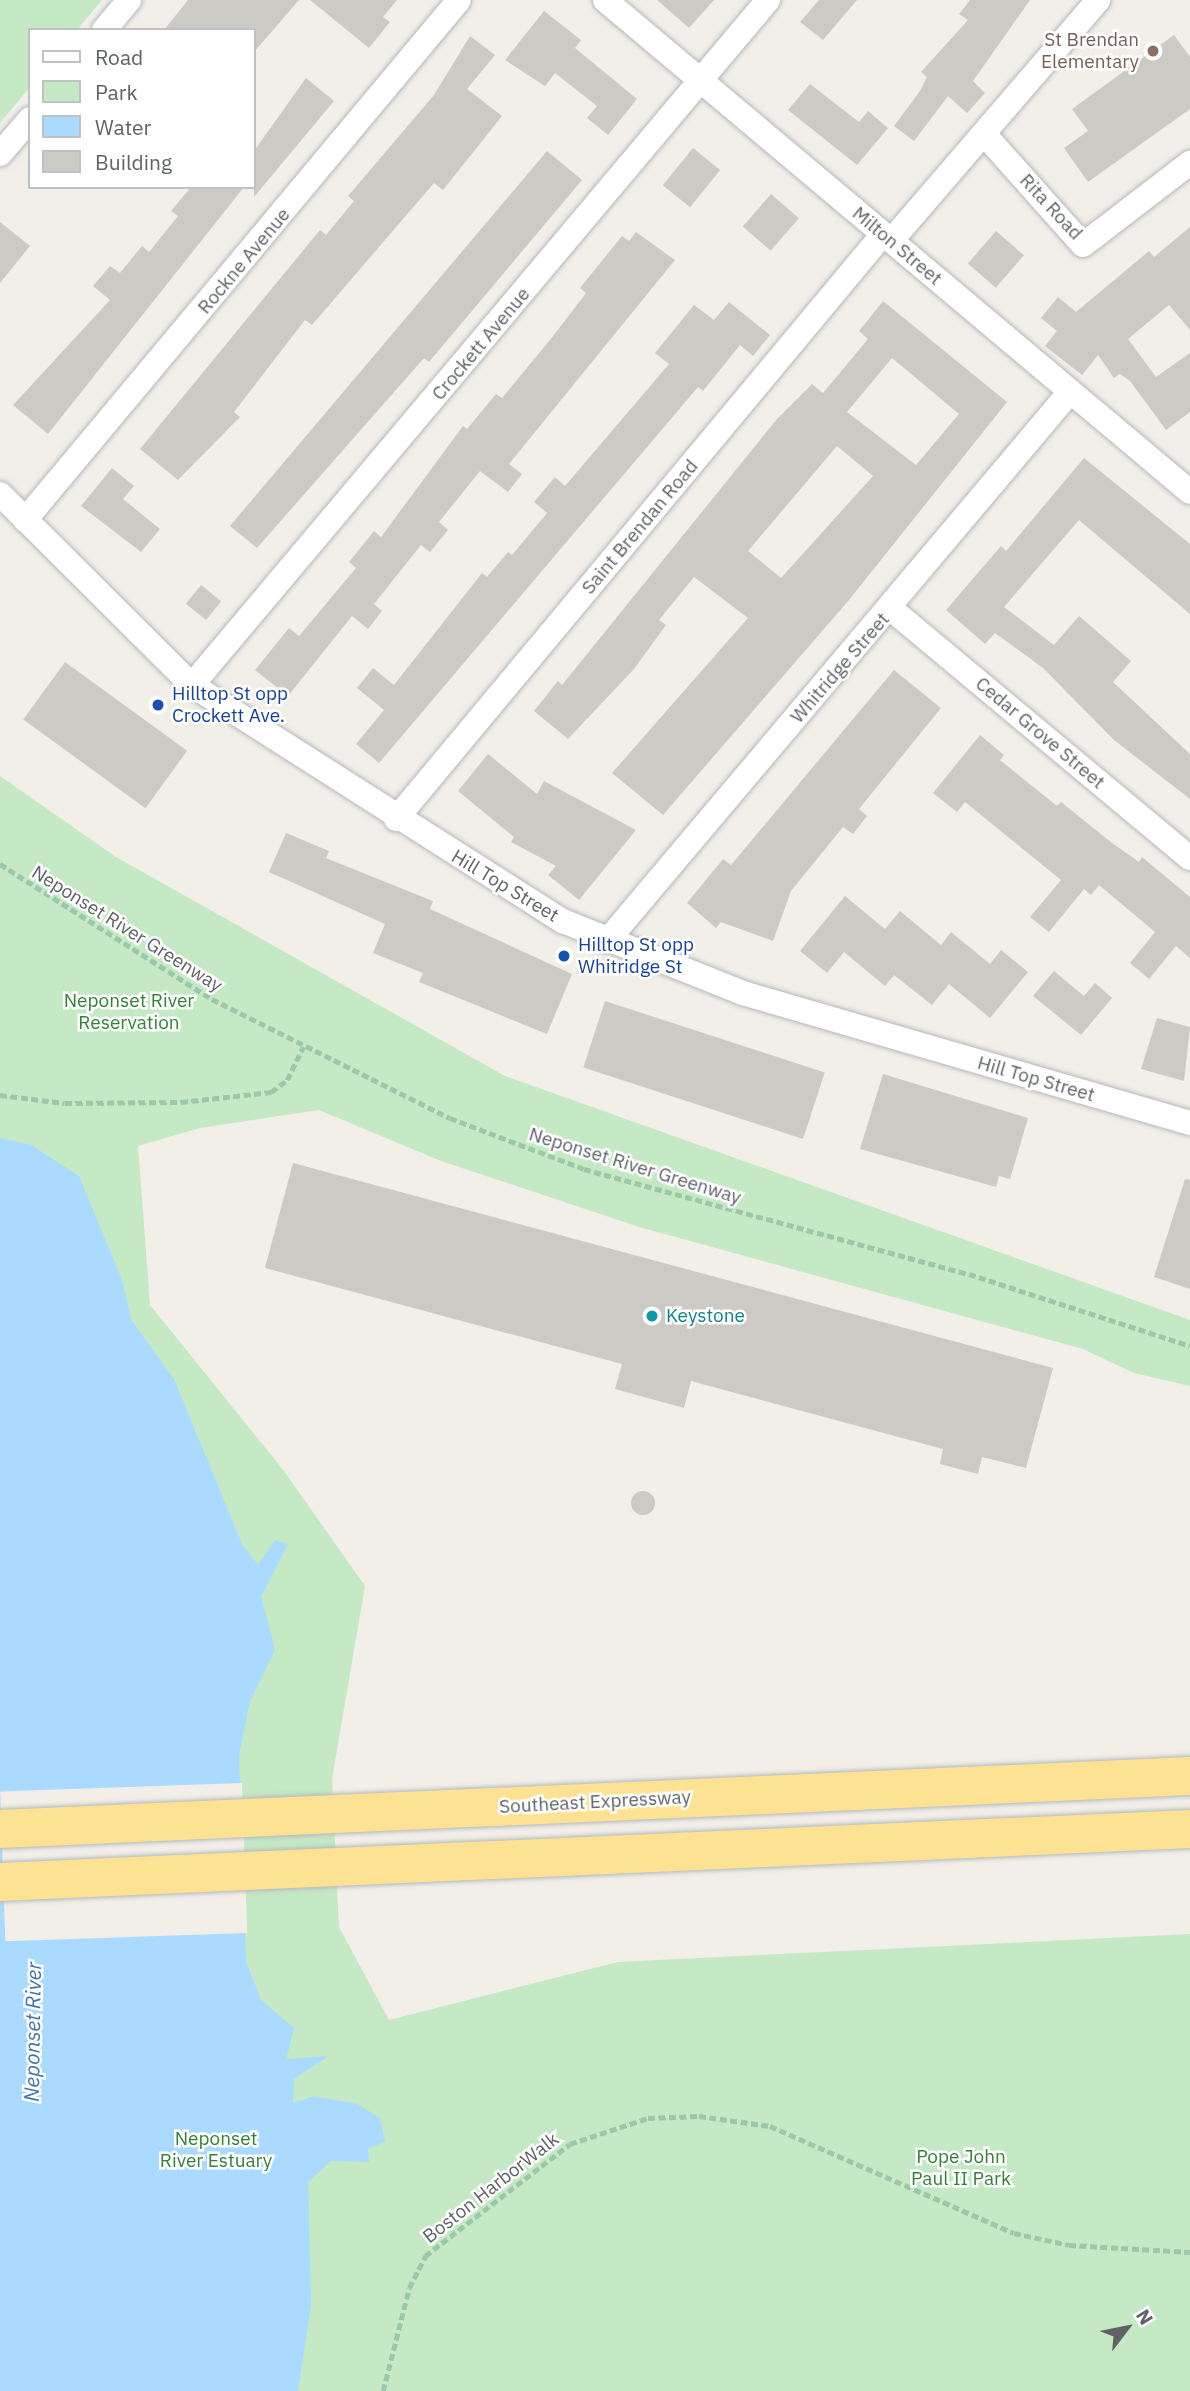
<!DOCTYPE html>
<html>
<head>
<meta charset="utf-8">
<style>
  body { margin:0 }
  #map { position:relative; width:1190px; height:2391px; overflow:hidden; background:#f1efe8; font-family:"IBM Plex Sans",sans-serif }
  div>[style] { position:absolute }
  .green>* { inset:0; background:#c5e8c5 }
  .water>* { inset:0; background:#aadaff }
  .pier>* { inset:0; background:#f1efe8; transform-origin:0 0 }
  .building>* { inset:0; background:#cccac5; transform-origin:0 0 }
  .round { border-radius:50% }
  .path>* { height:4.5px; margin-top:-2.25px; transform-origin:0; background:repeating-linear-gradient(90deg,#9cc7a9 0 7px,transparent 0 10.5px) }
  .roads { filter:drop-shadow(0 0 2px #b5b8bc) drop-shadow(0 0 2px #b5b8bc) }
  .minor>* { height:24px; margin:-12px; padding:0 12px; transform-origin:12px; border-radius:12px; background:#fff }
  .motorway>* { height:38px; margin:-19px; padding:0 19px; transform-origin:19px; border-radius:19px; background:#fde293 }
  .dots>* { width:19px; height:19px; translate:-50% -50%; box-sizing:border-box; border:4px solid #fff; border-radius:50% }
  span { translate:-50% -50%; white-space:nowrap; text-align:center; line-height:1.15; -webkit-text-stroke:5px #fff; paint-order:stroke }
  .education-label { font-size:19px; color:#785e54 }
  .right { translate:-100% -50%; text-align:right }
  .street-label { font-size:19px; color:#5f6368 }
  .transit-label { font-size:19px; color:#164399 }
  .left { translate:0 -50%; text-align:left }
  .park-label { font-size:19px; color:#348238 }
  .culture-label { font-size:19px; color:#0d838f }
  .water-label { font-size:21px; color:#4174aa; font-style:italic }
  .legend { position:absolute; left:28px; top:28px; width:228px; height:161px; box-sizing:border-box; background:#fff; border:2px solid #bfc1c3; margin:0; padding:9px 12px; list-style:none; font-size:21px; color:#5f6368 }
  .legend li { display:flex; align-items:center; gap:14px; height:35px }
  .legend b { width:35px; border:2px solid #bfc1c3 }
  .north { position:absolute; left:1092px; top:2293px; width:70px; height:70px; -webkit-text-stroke:5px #fff; paint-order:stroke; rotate:58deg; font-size:19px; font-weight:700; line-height:28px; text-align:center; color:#5f6368 }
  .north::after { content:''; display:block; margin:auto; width:24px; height:32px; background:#5f6368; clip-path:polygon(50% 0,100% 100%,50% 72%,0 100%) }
</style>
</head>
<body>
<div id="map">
  <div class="green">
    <i style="clip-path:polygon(0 0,102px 0,77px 30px,30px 30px,30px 87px,0 123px)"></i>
    <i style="clip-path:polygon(0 776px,116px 857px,505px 1076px,1190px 1320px,1190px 1386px,1134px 1373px,1083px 1349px,639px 1227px,441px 1161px,319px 1110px,200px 1128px,138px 1146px,150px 1305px,284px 1471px,365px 1586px,332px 1779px,339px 1927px,389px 2020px,618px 1962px,1190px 1934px,1190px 2391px,0 2391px)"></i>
  </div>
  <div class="water">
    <i style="clip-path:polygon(0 1138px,31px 1145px,79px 1176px,122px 1280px,132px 1321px,174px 1379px,242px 1544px,258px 1565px,275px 1540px,288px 1544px,261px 1597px,275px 1650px,250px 1701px,239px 1756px,246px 1962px,261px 2000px,294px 2028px,286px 2059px,329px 2056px,294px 2079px,293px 2103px,314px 2096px,357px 2104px,380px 2118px,385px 2142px,368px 2148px,369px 2162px,331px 2161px,308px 2182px,311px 2305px,298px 2391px,0 2391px)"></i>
  </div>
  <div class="pier">
    <i style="left:242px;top:1783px;width:150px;height:242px;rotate:88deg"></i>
  </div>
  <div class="building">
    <i style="clip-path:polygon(188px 0,299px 0,254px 52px,254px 30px,164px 30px)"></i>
    <i style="clip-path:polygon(310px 0,397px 0,383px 17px,390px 22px,369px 48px)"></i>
    <i style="clip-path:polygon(657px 0,714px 0,689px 28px)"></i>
    <i style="clip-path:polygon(819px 0,857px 0,823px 40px,800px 22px)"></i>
    <i style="clip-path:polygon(970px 0,1030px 0,973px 81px,985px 93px,967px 113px,948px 96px,914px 141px,894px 126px,920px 91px,927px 77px,921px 72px,968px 20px,959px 14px)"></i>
    <i style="clip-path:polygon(544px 11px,581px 40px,575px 48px,637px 99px,608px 135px,587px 118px,597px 106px,555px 73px,545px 86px,505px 60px)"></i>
    <i style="clip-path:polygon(1174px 35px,1190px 57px,1190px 109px,1088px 182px,1064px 148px,1088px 131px,1072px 109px)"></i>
    <i style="clip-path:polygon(470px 36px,495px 55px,467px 89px,502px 116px,443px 190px,434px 183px,312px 325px,305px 320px,234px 412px,240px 417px,178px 480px,140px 449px,320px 230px,326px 235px,354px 201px,348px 196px,434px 95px)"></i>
    <i style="clip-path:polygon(306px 78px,334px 101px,254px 197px,254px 151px)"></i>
    <i style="clip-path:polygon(810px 84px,859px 122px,868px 111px,888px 128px,857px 165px,788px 110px)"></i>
    <i style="left:693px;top:148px;width:35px;height:48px;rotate:39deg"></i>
    <i style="clip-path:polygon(547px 151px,582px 180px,429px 362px,424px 358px,257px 548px,230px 526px)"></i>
    <i style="clip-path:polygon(191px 187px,244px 187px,48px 434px,13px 405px,110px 300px,93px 286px,110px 266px,120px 273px,142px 246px,149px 252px,178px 216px,171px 211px)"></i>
    <i style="left:771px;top:194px;width:37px;height:43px;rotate:41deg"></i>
    <i style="clip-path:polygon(0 222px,30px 246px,0 283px)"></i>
    <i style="clip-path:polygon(1190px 227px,1190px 330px,1169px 305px,1128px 339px,1156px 377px,1190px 353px,1190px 412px,1166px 430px,1130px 381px,1120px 374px,1114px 378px,1098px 355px,1082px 375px,1045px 346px,1057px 331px,1041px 318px,1058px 297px,1076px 312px,1149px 251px,1154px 257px)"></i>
    <i style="left:996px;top:231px;width:37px;height:43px;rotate:41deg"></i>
    <i style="clip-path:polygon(636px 232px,675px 260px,509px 464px,522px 474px,508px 492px,480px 471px,439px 522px,448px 530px,430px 552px,421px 545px,374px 604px,382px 611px,368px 629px,352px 616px,288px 696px,255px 670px,289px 628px,299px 636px,356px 568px,349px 562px,374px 531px,381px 537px,463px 426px,467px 429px,496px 394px,502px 398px,554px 335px,586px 293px,580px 288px,622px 236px,629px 241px)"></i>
    <i style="clip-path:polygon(evenodd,883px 301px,1007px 402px,849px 600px,663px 815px,612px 773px,748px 618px,694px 577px,659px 620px,666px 625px,634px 669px,568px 739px,534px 711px,558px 681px,562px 685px,777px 419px,812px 384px,823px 393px,868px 339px,859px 331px,883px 301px,892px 358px,959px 414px,916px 465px,847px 412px,892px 358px,883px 301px,837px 446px,873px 476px,781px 578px,748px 551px,837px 446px)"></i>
    <i style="clip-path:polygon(729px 302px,770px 335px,753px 356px,740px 345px,703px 391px,698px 387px,379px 763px,356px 744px,384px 710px,357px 688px,373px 668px,394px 685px,482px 573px,487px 577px,508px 552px,512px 555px,547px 513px,534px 502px,555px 477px,565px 486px,669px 364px,655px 353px,694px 305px,714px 320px)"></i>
    <i style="clip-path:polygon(1084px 458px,1190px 544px,1190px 614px,1079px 520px,1004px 607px,1054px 645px,1079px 616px,1131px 661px,1113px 682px,1190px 754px,1190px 799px,1114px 740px,1043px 668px,995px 633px,985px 644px,946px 610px,1001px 546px,1006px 551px)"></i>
    <i style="clip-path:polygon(112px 468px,134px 486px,123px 499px,160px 529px,141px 552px,81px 506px)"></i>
    <i style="left:201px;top:585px;width:26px;height:24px;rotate:39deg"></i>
    <i style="left:65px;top:662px;width:151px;height:71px;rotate:36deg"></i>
    <i style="clip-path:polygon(894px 670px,941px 708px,859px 809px,867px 816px,853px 834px,843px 827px,791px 891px,773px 941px,721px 922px,716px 928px,687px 903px,723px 859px,731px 865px)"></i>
    <i style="clip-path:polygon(980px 735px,1004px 755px,1000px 760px,1057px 806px,1061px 802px,1112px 843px,1139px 862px,1142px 857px,1190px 897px,1190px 958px,1176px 946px,1149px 979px,1130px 963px,1155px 932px,1099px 885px,1091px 895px,1084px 889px,1049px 932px,1030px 917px,1061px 880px,965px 802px,957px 812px,933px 793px)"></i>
    <i style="clip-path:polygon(488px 754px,537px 794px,544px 781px,636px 830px,579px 900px,548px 875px,556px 866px,511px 842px,514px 837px,458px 791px)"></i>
    <i style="clip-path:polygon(286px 833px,329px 851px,326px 858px,433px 901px,430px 909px,572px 974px,547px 1034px,419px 982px,423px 973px,373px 953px,385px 924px,269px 872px)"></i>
    <i style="clip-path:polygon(845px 896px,885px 929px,900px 911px,941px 945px,951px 932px,990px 964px,1001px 950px,1028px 972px,990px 1018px,949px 984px,932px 1005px,894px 975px,885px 986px,844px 952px,827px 973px,800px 951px)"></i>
    <i style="clip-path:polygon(1054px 971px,1084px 996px,1095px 983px,1112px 998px,1081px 1035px,1033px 996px)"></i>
    <i style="left:605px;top:1001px;width:231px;height:70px;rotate:18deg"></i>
    <i style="clip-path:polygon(1157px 1018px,1190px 1027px,1184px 1081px,1141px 1069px)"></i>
    <i style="clip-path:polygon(883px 1074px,1028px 1118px,1010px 1179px,999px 1176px,996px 1187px,860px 1149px)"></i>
    <i style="clip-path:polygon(293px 1163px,1053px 1368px,1026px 1468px,982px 1457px,978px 1474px,940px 1464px,943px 1449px,691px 1381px,684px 1408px,615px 1389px,622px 1364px,265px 1268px)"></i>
    <i style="clip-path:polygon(1185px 1179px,1190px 1180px,1190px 1289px,1154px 1277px)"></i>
    <i class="round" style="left:631px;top:1491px;width:24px;height:24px"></i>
  </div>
  <div class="path">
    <i style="left:0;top:864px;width:251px;rotate:32.5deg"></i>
    <i style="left:212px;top:999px;width:266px;rotate:26.6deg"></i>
    <i style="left:450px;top:1118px;width:143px;rotate:20.8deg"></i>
    <i style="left:584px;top:1169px;width:399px;rotate:15.3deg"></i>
    <i style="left:969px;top:1274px;width:232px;rotate:18deg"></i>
    <i style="left:0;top:1095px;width:65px;rotate:7deg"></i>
    <i style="left:65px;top:1103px;width:116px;rotate:-0.5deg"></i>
    <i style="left:181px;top:1102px;width:91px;rotate:-6.3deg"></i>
    <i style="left:271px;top:1092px;width:20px;rotate:-37deg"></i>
    <i style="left:287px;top:1080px;width:37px;rotate:-64deg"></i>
    <i style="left:383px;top:2391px;width:106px;rotate:-75.8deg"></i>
    <i style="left:409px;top:2288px;width:36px;rotate:-63deg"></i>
    <i style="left:425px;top:2256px;width:183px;rotate:-37.7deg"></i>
    <i style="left:570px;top:2144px;width:82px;rotate:-18.4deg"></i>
    <i style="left:648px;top:2118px;width:51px;rotate:-2.2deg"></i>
    <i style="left:699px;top:2116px;width:72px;rotate:8deg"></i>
    <i style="left:770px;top:2126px;width:266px;rotate:23.7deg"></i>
    <i style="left:1014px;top:2233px;width:56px;rotate:12.3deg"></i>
    <i style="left:1069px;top:2245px;width:121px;rotate:3.3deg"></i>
  </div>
  <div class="roads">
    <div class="minor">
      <i style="left:605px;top:0;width:764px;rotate:40.06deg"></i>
      <i style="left:104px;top:30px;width:39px;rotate:-50deg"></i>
      <i style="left:985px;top:135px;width:147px;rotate:48.3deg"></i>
      <i style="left:1083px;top:245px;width:135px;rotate:-37.5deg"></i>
      <i style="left:0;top:154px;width:46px;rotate:-49.4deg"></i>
      <i style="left:891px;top:241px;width:318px;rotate:-49.3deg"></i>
      <i style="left:0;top:494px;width:271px;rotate:44.9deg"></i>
      <i style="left:192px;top:685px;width:440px;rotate:32.5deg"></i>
      <i style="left:563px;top:921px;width:194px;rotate:21.8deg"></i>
      <i style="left:743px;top:993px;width:466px;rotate:16.2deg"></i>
      <i style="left:25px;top:520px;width:677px;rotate:-50.15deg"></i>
      <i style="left:891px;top:609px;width:389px;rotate:39.8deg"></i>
      <i style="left:192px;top:685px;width:895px;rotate:-49.94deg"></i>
      <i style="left:396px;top:819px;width:761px;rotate:-50.22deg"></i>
      <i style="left:607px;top:941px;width:718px;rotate:-49.86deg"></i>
    </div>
    <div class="motorway">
      <i style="left:0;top:1829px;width:1191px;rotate:-2.55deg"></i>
      <i style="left:0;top:1882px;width:1191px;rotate:-2.55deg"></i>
    </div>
  </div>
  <div class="dots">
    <i style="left:1153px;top:51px;background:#8d6e63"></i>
    <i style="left:158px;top:705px;background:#1a4fb4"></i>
    <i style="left:564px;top:956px;background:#1a4fb4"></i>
    <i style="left:652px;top:1316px;background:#0f9aa8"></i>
  </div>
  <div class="education-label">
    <span class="right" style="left:1139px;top:51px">St Brendan<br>Elementary</span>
  </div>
  <div class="street-label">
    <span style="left:1051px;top:207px;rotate:47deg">Rita Road</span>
    <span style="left:897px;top:246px;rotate:40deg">Milton Street</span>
    <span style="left:244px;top:261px;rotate:-50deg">Rockne Avenue</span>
    <span style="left:481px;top:344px;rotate:-50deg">Crockett Avenue</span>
    <span style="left:640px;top:527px;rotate:-50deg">Saint Brendan Road</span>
    <span style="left:840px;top:668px;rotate:-49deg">Whitridge Street</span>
    <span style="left:1040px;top:733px;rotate:40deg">Cedar Grove Street</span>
    <span style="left:505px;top:886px;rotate:31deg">Hill Top Street</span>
    <span style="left:127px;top:929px;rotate:32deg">Neponset River Greenway</span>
    <span style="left:1036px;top:1079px;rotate:16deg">Hill Top Street</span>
    <span style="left:635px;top:1166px;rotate:17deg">Neponset River Greenway</span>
    <span style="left:595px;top:1802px;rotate:-3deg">Southeast Expressway</span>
    <span style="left:491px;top:2188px;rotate:-38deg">Boston HarborWalk</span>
  </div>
  <div class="transit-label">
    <span class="left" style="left:172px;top:705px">Hilltop St opp<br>Crockett Ave.</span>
    <span class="left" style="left:578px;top:956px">Hilltop St opp<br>Whitridge St</span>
  </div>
  <div class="park-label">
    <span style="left:129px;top:1012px">Neponset River<br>Reservation</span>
    <span style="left:216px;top:2150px">Neponset<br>River Estuary</span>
    <span style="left:961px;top:2168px">Pope John<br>Paul II Park</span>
  </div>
  <div class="culture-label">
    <span class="left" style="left:666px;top:1316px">Keystone</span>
  </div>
  <div class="water-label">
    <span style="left:32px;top:2032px;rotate:-89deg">Neponset River</span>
  </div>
  <ul class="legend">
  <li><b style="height:9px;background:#fff"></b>Road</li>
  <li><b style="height:19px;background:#c5e8c5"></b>Park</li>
  <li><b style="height:19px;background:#aadaff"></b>Water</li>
  <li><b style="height:19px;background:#cccac5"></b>Building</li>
  </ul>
  <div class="north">N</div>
</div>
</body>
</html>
